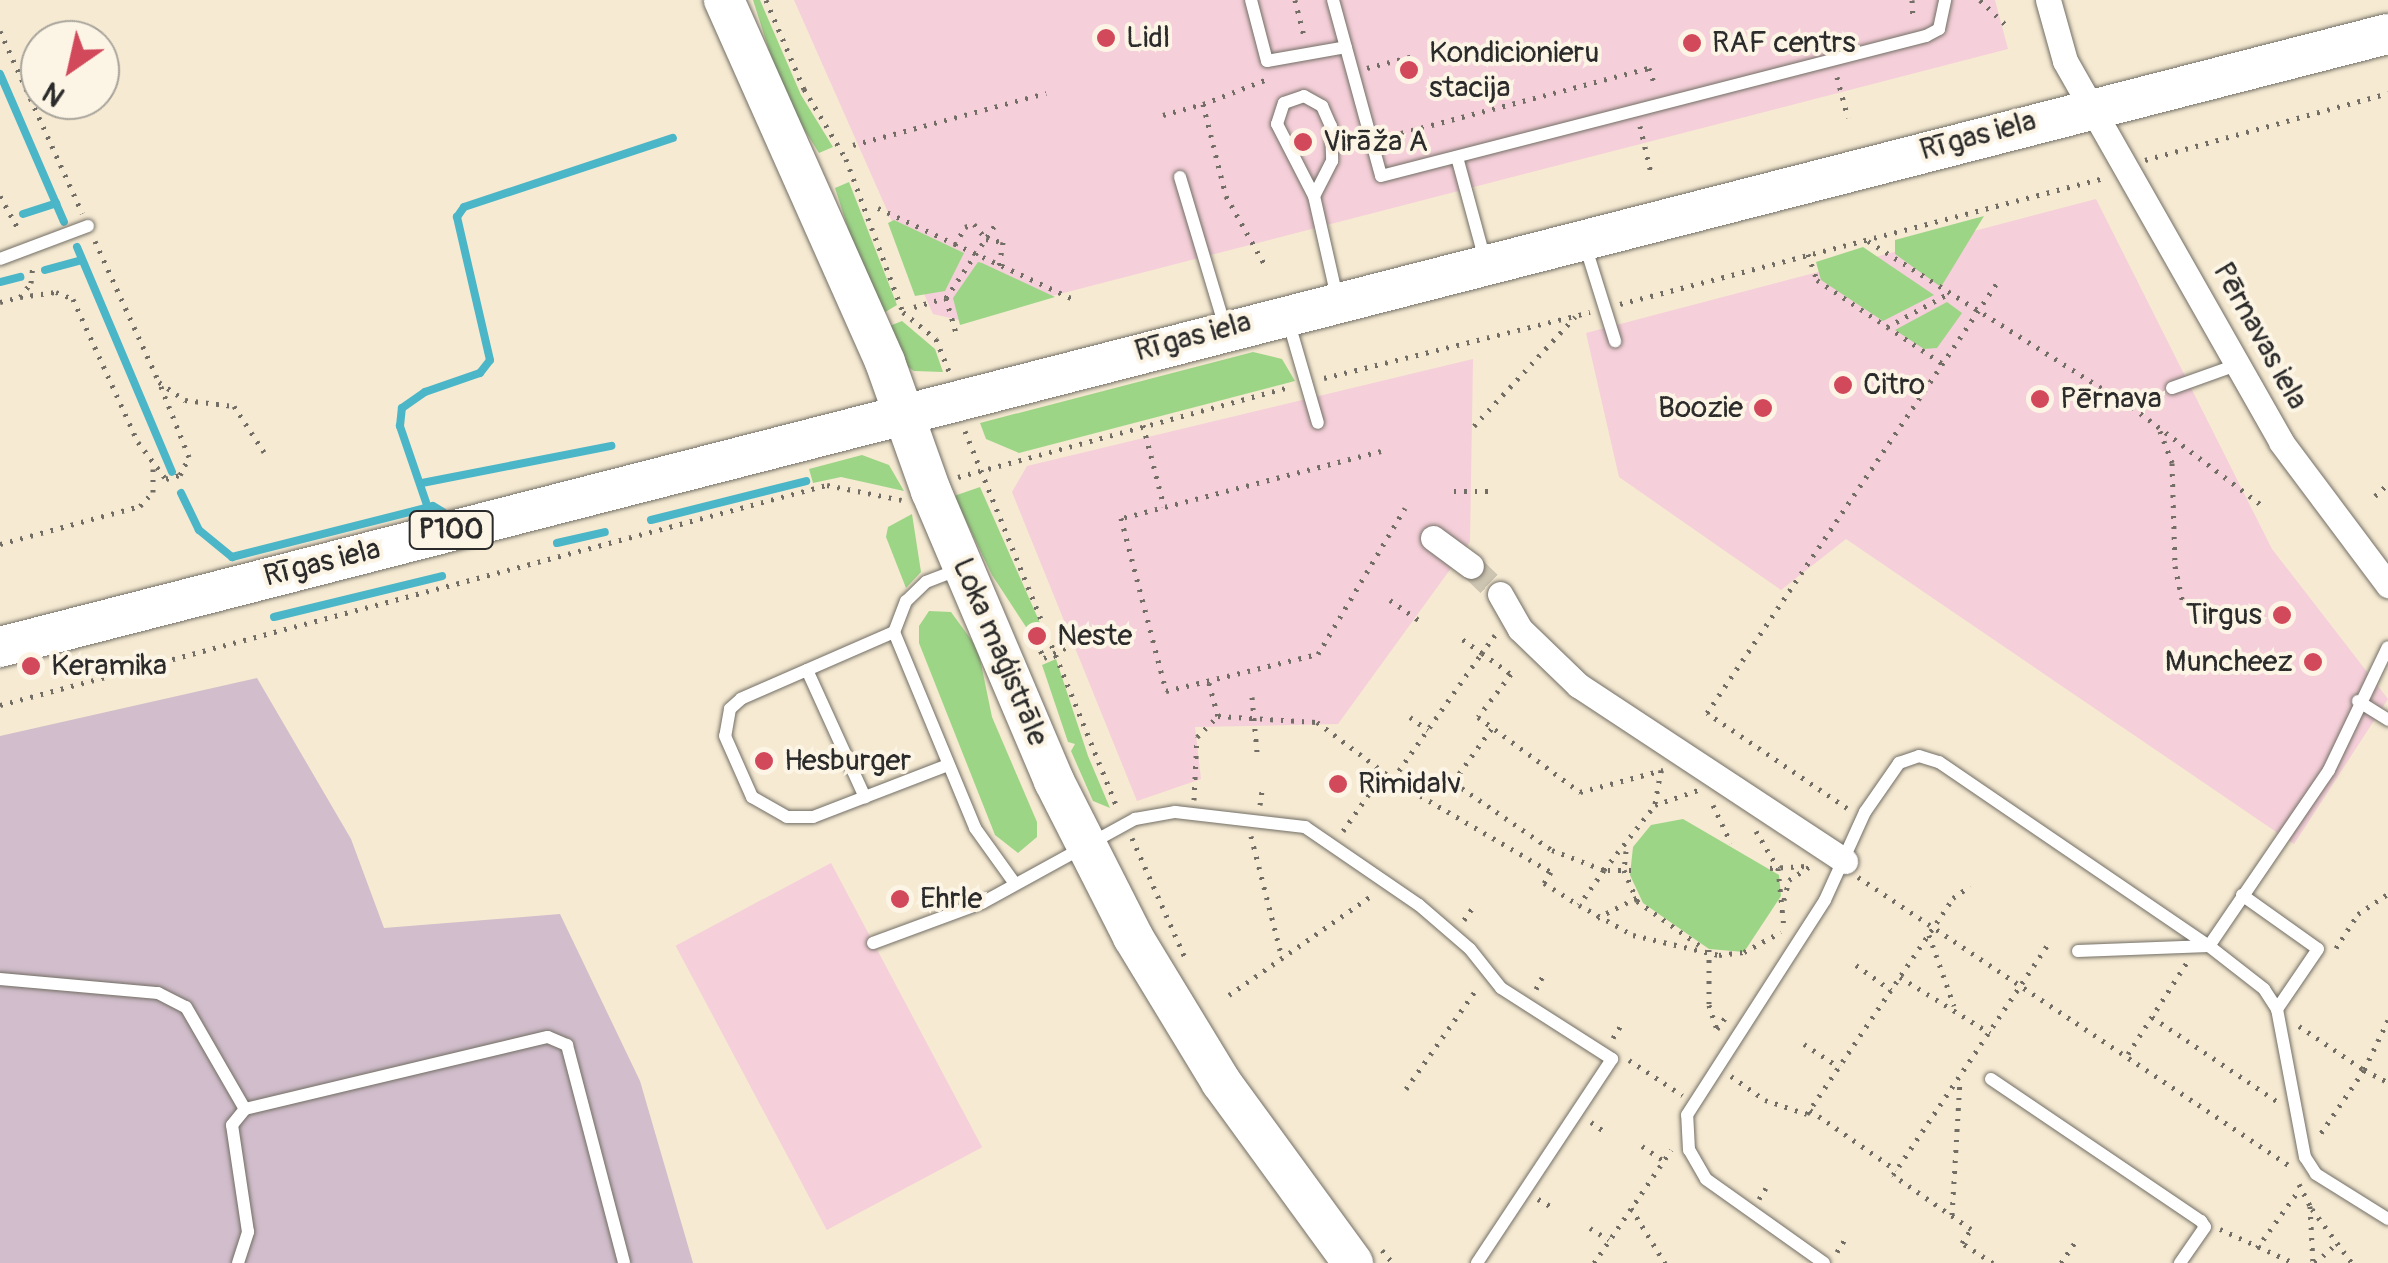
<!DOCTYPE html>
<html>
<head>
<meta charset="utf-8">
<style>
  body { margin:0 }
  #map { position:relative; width:2388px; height:1263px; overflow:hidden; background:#f6ead2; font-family:Pangolin,sans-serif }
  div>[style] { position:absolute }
  .built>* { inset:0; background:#f5cfd9; transform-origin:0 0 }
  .industrial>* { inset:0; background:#d1bdcb }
  .green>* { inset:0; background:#9dd587 }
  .stream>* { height:8px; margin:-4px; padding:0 4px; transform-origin:4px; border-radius:4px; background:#4bb6c7 }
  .street-tunnel>* { height:25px; margin-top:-12.5px; transform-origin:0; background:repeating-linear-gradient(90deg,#cdc4b1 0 25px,transparent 0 37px) }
  .path>* { height:5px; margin-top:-2.5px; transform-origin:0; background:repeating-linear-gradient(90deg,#726e65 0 2.5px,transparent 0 10.5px) }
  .roads { filter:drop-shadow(0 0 2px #726e65) drop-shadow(0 0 2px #726e65) }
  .lane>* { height:12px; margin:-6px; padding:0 6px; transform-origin:6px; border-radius:6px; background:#fff }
  .street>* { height:25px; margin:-12.5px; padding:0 12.5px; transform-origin:12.5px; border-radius:12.5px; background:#fff }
  .primary>* { height:40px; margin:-20px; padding:0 20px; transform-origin:20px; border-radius:20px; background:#fff }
  .dots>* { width:28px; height:28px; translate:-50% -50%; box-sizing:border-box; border:5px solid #fcf5e5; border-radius:50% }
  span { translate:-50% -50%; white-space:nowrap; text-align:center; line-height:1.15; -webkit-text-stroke:8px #fcf5e5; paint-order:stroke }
  .shield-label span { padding:2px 8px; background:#fcf5e5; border:2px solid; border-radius:8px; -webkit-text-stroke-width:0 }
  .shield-label { font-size:28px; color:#2b2b2b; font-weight:700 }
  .poi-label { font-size:30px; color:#2b2b2b }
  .left { translate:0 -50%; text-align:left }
  .right { translate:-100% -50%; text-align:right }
  .street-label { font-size:30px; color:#2b2b2b }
  .north { position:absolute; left:20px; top:20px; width:100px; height:100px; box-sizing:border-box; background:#fcf5e5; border:2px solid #a8a49b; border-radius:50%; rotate:214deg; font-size:28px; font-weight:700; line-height:40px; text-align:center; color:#2b2b2b }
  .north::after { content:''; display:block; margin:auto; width:35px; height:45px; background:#d1495b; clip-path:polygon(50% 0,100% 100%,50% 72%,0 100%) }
</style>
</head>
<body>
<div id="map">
  <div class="built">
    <i style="clip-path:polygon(794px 0,1995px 0,2008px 49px,959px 320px,933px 314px)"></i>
    <i style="clip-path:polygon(2096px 199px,2272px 549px,2388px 699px,2294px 844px,1846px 539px,1781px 590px,1619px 477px,1586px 333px)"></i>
    <i style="clip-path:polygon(1473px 359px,1470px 542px,1338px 724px,1195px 727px,1201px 779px,1137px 801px,1012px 492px,1027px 466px)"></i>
    <i style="left:831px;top:863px;width:322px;height:176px;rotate:62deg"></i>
  </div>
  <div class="industrial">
    <i style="clip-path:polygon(257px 678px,351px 839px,384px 928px,560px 914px,640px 1081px,693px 1263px,0 1263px,0 736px)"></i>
  </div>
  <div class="green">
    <i style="clip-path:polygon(753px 0,760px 0,801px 95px,833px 147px,819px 153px,784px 97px)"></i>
    <i style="clip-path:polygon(849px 182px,897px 305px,877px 317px,835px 188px)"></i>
    <i style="clip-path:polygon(1984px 216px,1941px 287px,1895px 254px,1895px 240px)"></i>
    <i style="clip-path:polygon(894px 220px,964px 253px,945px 291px,915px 296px,888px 223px)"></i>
    <i style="clip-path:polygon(1863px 247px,1934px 295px,1883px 321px,1821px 280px,1816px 262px)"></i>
    <i style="clip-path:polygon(978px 262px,982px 263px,1055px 297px,960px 325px,953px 298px)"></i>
    <i style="clip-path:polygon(1947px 302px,1962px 313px,1937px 348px,1924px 349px,1895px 330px)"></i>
    <i style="clip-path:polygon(902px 321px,935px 349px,943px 372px,914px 371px,900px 362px,882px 329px)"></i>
    <i style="clip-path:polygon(1253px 352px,1282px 359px,1295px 381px,1019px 453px,986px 439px,980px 423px)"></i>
    <i style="clip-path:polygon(862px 455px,889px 465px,904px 491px,841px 477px,813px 483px,809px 469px)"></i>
    <i style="clip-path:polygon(980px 487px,1040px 623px,1028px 630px,992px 575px,954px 496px)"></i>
    <i style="clip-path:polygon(912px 514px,921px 572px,906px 588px,886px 537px,888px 527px)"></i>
    <i style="clip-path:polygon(929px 611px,951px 612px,978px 649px,992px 717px,1037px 822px,1037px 837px,1018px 853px,995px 835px,919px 643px,919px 626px)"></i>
    <i style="clip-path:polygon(1056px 659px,1088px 756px,1110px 808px,1093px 801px,1071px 751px,1075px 744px,1068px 742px,1042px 665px)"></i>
    <i style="clip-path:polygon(1683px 819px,1779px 875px,1781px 896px,1744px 952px,1709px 949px,1643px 903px,1630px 875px,1633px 847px,1651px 825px)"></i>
  </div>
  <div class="stream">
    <i style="left:0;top:74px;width:161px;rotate:66.6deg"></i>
    <i style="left:23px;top:214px;width:35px;rotate:-18deg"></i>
    <i style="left:77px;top:247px;width:244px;rotate:67.1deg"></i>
    <i style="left:45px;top:270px;width:38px;rotate:-15deg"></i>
    <i style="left:0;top:282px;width:21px;rotate:-14deg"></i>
    <i style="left:422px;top:483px;width:193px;rotate:-11.1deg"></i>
    <i style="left:181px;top:493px;width:41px;rotate:64.1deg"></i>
    <i style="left:199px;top:530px;width:43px;rotate:39.3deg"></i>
    <i style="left:232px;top:557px;width:207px;rotate:-14.2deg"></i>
    <i style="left:433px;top:506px;width:12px;rotate:31deg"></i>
    <i style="left:428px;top:508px;width:87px;rotate:-108.9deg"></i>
    <i style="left:400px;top:426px;width:18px;rotate:-84deg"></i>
    <i style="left:402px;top:408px;width:28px;rotate:-35deg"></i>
    <i style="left:425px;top:392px;width:58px;rotate:-19.1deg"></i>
    <i style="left:480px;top:373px;width:16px;rotate:-52deg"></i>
    <i style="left:490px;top:360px;width:147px;rotate:-103deg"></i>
    <i style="left:457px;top:217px;width:12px;rotate:-55deg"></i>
    <i style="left:464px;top:207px;width:220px;rotate:-18.3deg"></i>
    <i style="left:651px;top:520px;width:160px;rotate:-14.1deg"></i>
    <i style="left:557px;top:543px;width:49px;rotate:-12.9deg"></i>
    <i style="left:274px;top:617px;width:173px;rotate:-13.7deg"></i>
  </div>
  <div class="street-tunnel">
    <i style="left:1471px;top:566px;width:40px;rotate:44deg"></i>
  </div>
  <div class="path">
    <i style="left:766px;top:0;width:97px;rotate:66.9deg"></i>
    <i style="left:804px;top:89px;width:82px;rotate:59deg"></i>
    <i style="left:846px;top:159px;width:163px;rotate:69.6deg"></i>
    <i style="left:903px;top:312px;width:43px;rotate:39.3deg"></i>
    <i style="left:936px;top:339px;width:35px;rotate:68deg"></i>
    <i style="left:1295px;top:0;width:38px;rotate:76deg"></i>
    <i style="left:1912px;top:0;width:19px;rotate:87deg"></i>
    <i style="left:1980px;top:0;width:40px;rotate:44deg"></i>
    <i style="left:0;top:31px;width:200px;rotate:65.7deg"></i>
    <i style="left:1367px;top:68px;width:52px;rotate:-14.6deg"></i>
    <i style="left:1837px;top:77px;width:42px;rotate:75deg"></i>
    <i style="left:1203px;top:104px;width:66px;rotate:-21.2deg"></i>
    <i style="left:1163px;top:115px;width:41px;rotate:-15.4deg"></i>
    <i style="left:1203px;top:104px;width:95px;rotate:76deg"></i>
    <i style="left:1226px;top:196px;width:81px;rotate:60.6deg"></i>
    <i style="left:1640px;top:126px;width:52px;rotate:76.8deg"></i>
    <i style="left:1401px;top:133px;width:256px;rotate:-14.7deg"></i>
    <i style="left:1649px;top:68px;width:18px;rotate:71deg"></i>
    <i style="left:853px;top:145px;width:200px;rotate:-15.1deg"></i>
    <i style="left:2145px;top:160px;width:252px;rotate:-15.4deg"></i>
    <i style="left:0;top:196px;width:41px;rotate:60.9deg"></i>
    <i style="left:878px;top:208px;width:213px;rotate:25deg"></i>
    <i style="left:95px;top:241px;width:155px;rotate:65.6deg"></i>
    <i style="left:159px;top:382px;width:32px;rotate:35deg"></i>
    <i style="left:185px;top:400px;width:49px;rotate:7deg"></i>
    <i style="left:234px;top:406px;width:55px;rotate:56.9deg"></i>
    <i style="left:1868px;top:241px;width:312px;rotate:32.2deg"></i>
    <i style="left:2132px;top:407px;width:164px;rotate:37.1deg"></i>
    <i style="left:955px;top:245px;width:21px;rotate:-61deg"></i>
    <i style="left:965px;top:227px;width:9px;rotate:-18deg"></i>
    <i style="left:974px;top:224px;width:19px;rotate:51deg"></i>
    <i style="left:986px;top:239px;width:17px;rotate:10deg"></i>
    <i style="left:1003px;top:242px;width:24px;rotate:99deg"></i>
    <i style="left:1808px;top:254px;width:28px;rotate:71deg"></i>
    <i style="left:1817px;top:280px;width:151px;rotate:33.7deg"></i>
    <i style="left:20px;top:297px;width:36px;rotate:-8deg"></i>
    <i style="left:56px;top:292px;width:18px;rotate:22deg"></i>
    <i style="left:73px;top:299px;width:157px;rotate:65.6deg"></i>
    <i style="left:138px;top:442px;width:46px;rotate:52.9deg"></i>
    <i style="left:166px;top:479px;width:15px;rotate:-16deg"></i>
    <i style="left:180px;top:475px;width:20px;rotate:-63deg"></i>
    <i style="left:189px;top:457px;width:79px;rotate:-111.7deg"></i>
    <i style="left:946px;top:298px;width:36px;rotate:74deg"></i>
    <i style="left:0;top:302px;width:21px;rotate:-14deg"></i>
    <i style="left:20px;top:297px;width:18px;rotate:-52deg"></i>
    <i style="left:31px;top:283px;width:18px;rotate:-84deg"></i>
    <i style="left:1620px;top:304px;width:499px;rotate:-14.6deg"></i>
    <i style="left:914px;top:307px;width:33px;rotate:-16deg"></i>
    <i style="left:946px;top:298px;width:88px;rotate:-56.1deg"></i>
    <i style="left:1887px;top:327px;width:67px;rotate:-28.5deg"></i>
    <i style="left:1324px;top:378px;width:274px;rotate:-13.9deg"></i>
    <i style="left:1143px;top:425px;width:84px;rotate:75.5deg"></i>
    <i style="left:1474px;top:426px;width:149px;rotate:-47.2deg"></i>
    <i style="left:965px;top:431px;width:409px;rotate:68deg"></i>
    <i style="left:2160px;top:431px;width:34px;rotate:69deg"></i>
    <i style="left:2172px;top:463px;width:103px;rotate:88.3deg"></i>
    <i style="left:2175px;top:566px;width:40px;rotate:78deg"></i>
    <i style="left:1381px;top:451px;width:268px;rotate:165.5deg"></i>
    <i style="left:1121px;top:518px;width:179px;rotate:75.4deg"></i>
    <i style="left:1166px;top:691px;width:156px;rotate:-13.7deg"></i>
    <i style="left:1318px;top:654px;width:170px;rotate:-59.2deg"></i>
    <i style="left:958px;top:477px;width:343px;rotate:-15.2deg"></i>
    <i style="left:1454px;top:491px;width:37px"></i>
    <i style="left:2375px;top:496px;width:18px;rotate:-43deg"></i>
    <i style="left:0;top:544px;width:145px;rotate:-15.2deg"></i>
    <i style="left:140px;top:506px;width:19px;rotate:-47deg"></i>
    <i style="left:153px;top:492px;width:23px;rotate:-90deg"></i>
    <i style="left:1390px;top:600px;width:39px;rotate:35deg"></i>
    <i style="left:1031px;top:632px;width:29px;rotate:63deg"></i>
    <i style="left:1044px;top:658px;width:75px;rotate:-25.2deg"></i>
    <i style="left:1495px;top:635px;width:22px;rotate:126deg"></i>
    <i style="left:1482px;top:653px;width:36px;rotate:36deg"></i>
    <i style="left:1511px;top:674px;width:54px;rotate:127.5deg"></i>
    <i style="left:1478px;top:717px;width:127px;rotate:36.3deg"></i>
    <i style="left:1580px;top:792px;width:86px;rotate:-14.8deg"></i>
    <i style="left:1209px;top:683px;width:34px;rotate:75deg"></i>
    <i style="left:1252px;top:697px;width:55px;rotate:84.8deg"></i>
    <i style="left:0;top:705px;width:856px;rotate:-14.9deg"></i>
    <i style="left:827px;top:485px;width:76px;rotate:11.3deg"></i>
    <i style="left:1410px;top:717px;width:22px;rotate:36deg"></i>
    <i style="left:1661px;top:770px;width:36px;rotate:100deg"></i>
    <i style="left:1655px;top:805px;width:46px;rotate:-19.2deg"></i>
    <i style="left:1453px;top:782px;width:67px;rotate:-54.2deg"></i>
    <i style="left:1402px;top:785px;width:173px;rotate:30.3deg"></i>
    <i style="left:1551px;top:872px;width:13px;rotate:122deg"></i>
    <i style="left:1544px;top:883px;width:41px;rotate:32.2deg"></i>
    <i style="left:1194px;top:800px;width:63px;rotate:-87.3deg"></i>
    <i style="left:1197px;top:737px;width:30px;rotate:-45deg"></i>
    <i style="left:1218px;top:716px;width:99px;rotate:3.5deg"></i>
    <i style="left:1317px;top:722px;width:95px;rotate:36.9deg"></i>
    <i style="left:1393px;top:779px;width:154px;rotate:-54.8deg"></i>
    <i style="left:1482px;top:653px;width:24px;rotate:-145deg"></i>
    <i style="left:1260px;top:805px;width:15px;rotate:-82deg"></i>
    <i style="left:1713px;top:805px;width:42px;rotate:64.7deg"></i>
    <i style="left:1847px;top:808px;width:169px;rotate:-145.8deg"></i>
    <i style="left:1707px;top:713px;width:522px;rotate:-56.01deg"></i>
    <i style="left:1343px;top:831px;width:49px;rotate:-55deg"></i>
    <i style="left:1371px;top:791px;width:25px;rotate:-29deg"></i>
    <i style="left:1393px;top:779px;width:11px;rotate:34deg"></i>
    <i style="left:1402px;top:785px;width:51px;rotate:-3.4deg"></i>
    <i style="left:1453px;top:782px;width:120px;rotate:34.5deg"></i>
    <i style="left:1552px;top:850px;width:56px;rotate:21deg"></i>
    <i style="left:1604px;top:870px;width:83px;rotate:-51.9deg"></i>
    <i style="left:1756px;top:831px;width:43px;rotate:59.3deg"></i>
    <i style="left:1778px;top:868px;width:60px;rotate:84.3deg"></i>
    <i style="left:1251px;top:836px;width:126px;rotate:75.7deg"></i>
    <i style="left:1132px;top:838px;width:133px;rotate:66.1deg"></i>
    <i style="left:1626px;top:851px;width:19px;rotate:96deg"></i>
    <i style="left:1624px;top:870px;width:34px;rotate:67deg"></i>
    <i style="left:1637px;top:901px;width:76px;rotate:35.4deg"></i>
    <i style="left:1770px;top:868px;width:37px;rotate:-3deg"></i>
    <i style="left:1631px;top:870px;width:27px;rotate:180deg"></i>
    <i style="left:1604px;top:870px;width:43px;rotate:125.5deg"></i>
    <i style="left:1579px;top:905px;width:62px;rotate:29.1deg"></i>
    <i style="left:1633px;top:935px;width:88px;rotate:13.1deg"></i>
    <i style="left:1719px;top:955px;width:25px;rotate:-7deg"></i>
    <i style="left:1744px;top:952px;width:42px;rotate:-28.4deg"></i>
    <i style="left:1858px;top:877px;width:520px;rotate:33.78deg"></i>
    <i style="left:1784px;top:900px;width:21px;rotate:-76deg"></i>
    <i style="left:1789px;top:880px;width:24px;rotate:-33deg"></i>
    <i style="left:1597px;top:918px;width:48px;rotate:-27.1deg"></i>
    <i style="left:1464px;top:920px;width:16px;rotate:-55deg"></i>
    <i style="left:1929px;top:935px;width:75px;rotate:70.6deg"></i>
    <i style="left:2336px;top:948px;width:40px;rotate:-57.1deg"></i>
    <i style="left:2358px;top:914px;width:36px;rotate:-34deg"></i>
    <i style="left:1709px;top:949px;width:56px;rotate:90deg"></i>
    <i style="left:1709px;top:1005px;width:25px;rotate:72deg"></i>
    <i style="left:1856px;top:965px;width:43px;rotate:35.5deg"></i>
    <i style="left:1900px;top:977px;width:106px;rotate:31.9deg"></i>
    <i style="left:1536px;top:989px;width:17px;rotate:-62deg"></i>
    <i style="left:1229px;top:995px;width:177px;rotate:-34.9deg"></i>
    <i style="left:2152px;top:1017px;width:152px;rotate:34deg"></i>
    <i style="left:2388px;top:1020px;width:55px;rotate:115.6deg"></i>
    <i style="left:2364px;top:1070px;width:27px;rotate:27deg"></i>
    <i style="left:2299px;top:1026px;width:78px;rotate:34.1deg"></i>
    <i style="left:2364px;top:1070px;width:80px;rotate:124.3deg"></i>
    <i style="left:1717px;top:1029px;width:17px;rotate:-54deg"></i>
    <i style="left:1613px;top:1038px;width:15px;rotate:-58deg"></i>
    <i style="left:1804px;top:1044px;width:42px;rotate:33.3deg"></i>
    <i style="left:2128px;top:1054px;width:109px;rotate:-57.3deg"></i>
    <i style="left:1629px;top:1060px;width:64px;rotate:33.4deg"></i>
    <i style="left:1731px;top:1076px;width:42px;rotate:35.2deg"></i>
    <i style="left:1765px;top:1100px;width:44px;rotate:18.4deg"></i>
    <i style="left:1807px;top:1114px;width:261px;rotate:-55.9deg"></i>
    <i style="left:1953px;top:898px;width:21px;rotate:-35deg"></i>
    <i style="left:1406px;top:1089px;width:125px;rotate:-54.8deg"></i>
    <i style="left:1810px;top:1110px;width:105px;rotate:34.9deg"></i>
    <i style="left:1591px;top:1122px;width:16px;rotate:35deg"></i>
    <i style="left:1642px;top:1146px;width:25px;rotate:34deg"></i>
    <i style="left:2299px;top:1184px;width:25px;rotate:63deg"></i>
    <i style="left:2310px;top:1206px;width:57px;rotate:87deg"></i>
    <i style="left:1538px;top:1199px;width:20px;rotate:30deg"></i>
    <i style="left:1759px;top:1199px;width:13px;rotate:-58deg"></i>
    <i style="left:1631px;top:1208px;width:65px;rotate:58.3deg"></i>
    <i style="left:2312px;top:1209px;width:67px;rotate:53.5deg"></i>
    <i style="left:1952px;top:1215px;width:136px;rotate:-86.6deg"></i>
    <i style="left:1590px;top:1228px;width:22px;rotate:32deg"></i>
    <i style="left:2220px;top:1229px;width:81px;rotate:24.7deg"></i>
    <i style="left:2257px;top:1248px;width:72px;rotate:-54.1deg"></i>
    <i style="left:1382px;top:1250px;width:17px;rotate:50deg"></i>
    <i style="left:1837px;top:1252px;width:15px;rotate:-58deg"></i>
    <i style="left:1594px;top:1263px;width:137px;rotate:-55.7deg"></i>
    <i style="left:1993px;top:1263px;width:37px;rotate:-147deg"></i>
    <i style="left:1962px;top:1243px;width:17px;rotate:-57deg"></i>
    <i style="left:1971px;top:1229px;width:95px;rotate:-145.3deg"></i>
    <i style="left:1893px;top:1175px;width:282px;rotate:-56.1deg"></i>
    <i style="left:2061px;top:1263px;width:25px;rotate:-56deg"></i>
    <i style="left:2315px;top:1263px;width:30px;rotate:-42deg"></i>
  </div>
  <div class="roads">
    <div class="lane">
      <i style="left:1251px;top:0;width:63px;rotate:75.3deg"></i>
      <i style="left:1267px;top:61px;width:80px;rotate:-10deg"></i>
      <i style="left:1333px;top:0;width:182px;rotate:74.7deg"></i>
      <i style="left:1381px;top:176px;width:563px;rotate:-14.41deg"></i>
      <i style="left:1926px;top:36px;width:15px;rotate:-28deg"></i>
      <i style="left:1939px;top:29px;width:30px;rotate:-78deg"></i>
      <i style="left:1457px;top:157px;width:107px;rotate:74.8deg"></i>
      <i style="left:1180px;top:177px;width:157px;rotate:73.3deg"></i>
      <i style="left:1314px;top:196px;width:81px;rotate:-117.2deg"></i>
      <i style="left:1277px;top:124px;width:22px;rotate:-72deg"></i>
      <i style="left:1284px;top:103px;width:21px;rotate:-19deg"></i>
      <i style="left:1304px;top:96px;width:21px;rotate:29deg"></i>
      <i style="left:1322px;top:106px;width:22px;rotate:66deg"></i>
      <i style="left:1331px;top:126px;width:35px;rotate:88deg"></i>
      <i style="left:1332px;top:161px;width:39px;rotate:117deg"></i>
      <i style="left:1314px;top:196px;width:104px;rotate:77.2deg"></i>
      <i style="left:1585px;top:245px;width:101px;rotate:72.6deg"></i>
      <i style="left:0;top:259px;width:94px;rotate:-20.6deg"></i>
      <i style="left:1288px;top:320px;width:107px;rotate:73.8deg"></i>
      <i style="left:2172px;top:388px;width:71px;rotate:-19.7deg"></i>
      <i style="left:957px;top:570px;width:33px;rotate:159deg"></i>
      <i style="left:926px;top:582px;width:28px;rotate:136deg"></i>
      <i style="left:906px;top:601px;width:33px;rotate:111deg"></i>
      <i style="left:894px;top:632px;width:212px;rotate:67.5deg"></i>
      <i style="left:975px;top:828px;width:65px;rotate:54.4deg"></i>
      <i style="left:894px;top:632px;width:167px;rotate:156.4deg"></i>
      <i style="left:741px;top:699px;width:15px;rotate:138deg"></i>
      <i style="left:730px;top:709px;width:27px;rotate:100deg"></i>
      <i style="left:725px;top:736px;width:67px;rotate:66.1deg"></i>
      <i style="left:752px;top:797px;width:40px;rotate:29.7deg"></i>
      <i style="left:787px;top:817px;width:26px"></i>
      <i style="left:813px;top:817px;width:145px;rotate:-21.1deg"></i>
      <i style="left:807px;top:670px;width:140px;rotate:65.5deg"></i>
      <i style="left:2358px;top:701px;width:36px;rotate:32deg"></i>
      <i style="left:2242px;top:895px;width:93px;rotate:35.4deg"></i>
      <i style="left:2318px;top:949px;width:73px;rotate:124.3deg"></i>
      <i style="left:873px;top:943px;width:116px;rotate:-20.2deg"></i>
      <i style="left:982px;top:903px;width:175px;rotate:-28.8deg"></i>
      <i style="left:1135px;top:819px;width:41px;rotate:-9.9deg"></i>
      <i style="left:1175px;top:812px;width:131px;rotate:6.6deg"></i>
      <i style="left:1305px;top:827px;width:138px;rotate:34.4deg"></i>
      <i style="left:1419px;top:905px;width:67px;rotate:40.8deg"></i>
      <i style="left:1470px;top:949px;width:50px;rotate:51.5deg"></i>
      <i style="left:1501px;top:988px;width:132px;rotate:32.6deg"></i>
      <i style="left:1612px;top:1059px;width:245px;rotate:123.5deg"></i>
      <i style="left:2078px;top:951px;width:131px;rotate:-2.2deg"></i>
      <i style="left:2209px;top:946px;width:70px;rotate:38deg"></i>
      <i style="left:2264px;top:989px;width:24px;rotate:57deg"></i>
      <i style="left:2277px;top:1009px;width:151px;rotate:79.3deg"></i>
      <i style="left:2305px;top:1157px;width:20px;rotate:57deg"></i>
      <i style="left:2316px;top:1174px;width:85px;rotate:32deg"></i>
      <i style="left:0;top:979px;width:159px;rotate:5.1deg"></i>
      <i style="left:158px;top:993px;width:31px;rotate:27deg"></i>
      <i style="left:186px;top:1007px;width:118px;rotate:60deg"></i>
      <i style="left:245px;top:1109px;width:311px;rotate:-13.4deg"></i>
      <i style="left:548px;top:1037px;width:21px;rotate:23deg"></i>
      <i style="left:567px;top:1045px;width:225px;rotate:75.3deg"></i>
      <i style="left:1991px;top:1079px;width:254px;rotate:34.1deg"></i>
      <i style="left:2201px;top:1221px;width:7px;rotate:56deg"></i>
      <i style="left:2205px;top:1227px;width:44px;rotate:124.8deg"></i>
      <i style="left:238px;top:1263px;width:33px;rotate:-72deg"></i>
      <i style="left:248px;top:1232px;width:108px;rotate:-98.5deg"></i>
      <i style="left:232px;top:1125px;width:21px;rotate:-51deg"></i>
      <i style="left:1824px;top:1263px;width:145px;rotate:-144.6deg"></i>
      <i style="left:1706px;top:1179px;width:34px;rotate:-120deg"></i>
      <i style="left:1689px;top:1150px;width:35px;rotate:-93deg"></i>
      <i style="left:1687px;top:1115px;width:255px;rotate:-57.3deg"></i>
      <i style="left:1825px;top:900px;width:97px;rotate:-65.6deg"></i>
      <i style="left:1865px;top:812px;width:60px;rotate:-55.2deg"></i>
      <i style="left:1899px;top:763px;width:21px;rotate:-19deg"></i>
      <i style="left:1919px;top:756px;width:21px;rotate:17deg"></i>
      <i style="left:1939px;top:762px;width:327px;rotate:34.3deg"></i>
      <i style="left:2209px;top:946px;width:213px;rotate:-55.7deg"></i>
      <i style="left:2329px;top:770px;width:136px;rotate:-64.4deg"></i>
    </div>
    <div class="street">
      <i style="left:2048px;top:0;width:63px;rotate:74.4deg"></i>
      <i style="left:2065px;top:61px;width:438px;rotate:60.4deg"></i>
      <i style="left:2281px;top:442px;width:179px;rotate:53.2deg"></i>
      <i style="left:1433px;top:538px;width:47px;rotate:36.4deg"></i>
      <i style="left:1500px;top:594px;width:40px;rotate:60.3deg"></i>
      <i style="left:1520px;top:629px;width:81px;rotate:44deg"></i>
      <i style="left:1578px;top:685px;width:320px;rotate:33.4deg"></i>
    </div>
    <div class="primary">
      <i style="left:724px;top:0;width:396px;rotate:66deg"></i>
      <i style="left:885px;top:362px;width:137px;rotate:70.4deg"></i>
      <i style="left:931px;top:491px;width:315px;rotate:67deg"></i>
      <i style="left:1054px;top:781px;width:175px;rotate:63.1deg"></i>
      <i style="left:1133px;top:937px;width:170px;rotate:58.7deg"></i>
      <i style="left:1221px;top:1082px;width:224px;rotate:53.9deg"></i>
      <i style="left:0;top:647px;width:2465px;rotate:-14.4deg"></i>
    </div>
  </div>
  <div class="dots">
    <i style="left:1106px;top:38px;background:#d1495b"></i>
    <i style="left:1692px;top:43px;background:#d1495b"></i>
    <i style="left:1409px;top:70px;background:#d1495b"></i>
    <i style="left:1303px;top:142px;background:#d1495b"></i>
    <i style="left:1843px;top:385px;background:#d1495b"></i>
    <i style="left:2040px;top:399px;background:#d1495b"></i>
    <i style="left:1763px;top:408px;background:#d1495b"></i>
    <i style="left:2282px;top:615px;background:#d1495b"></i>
    <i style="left:1037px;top:636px;background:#d1495b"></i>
    <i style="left:2313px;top:662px;background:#d1495b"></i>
    <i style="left:31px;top:666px;background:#d1495b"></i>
    <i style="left:764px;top:761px;background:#d1495b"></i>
    <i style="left:1338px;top:784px;background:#d1495b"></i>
    <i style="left:900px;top:899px;background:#d1495b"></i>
  </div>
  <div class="shield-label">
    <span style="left:451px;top:530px">P100</span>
  </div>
  <div class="poi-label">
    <span class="left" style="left:1126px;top:38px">Lidl</span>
    <span class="left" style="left:1712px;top:43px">RAF centrs</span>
    <span class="left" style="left:1429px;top:70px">Kondicionieru<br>stacija</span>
    <span class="left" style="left:1323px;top:142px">Virāža A</span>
    <span class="left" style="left:1863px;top:385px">Citro</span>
    <span class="left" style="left:2060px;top:399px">Pērnava</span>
    <span class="right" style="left:1743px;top:408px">Boozie</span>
    <span class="right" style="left:2262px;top:615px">Tirgus</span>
    <span class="left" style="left:1057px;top:636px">Neste</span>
    <span class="right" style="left:2293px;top:662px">Muncheez</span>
    <span class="left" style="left:51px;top:666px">Keramika</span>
    <span class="left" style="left:784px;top:761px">Hesburger</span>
    <span class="left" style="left:1358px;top:784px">Rimidalv</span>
    <span class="left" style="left:920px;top:899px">Ehrle</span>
  </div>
  <div class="street-label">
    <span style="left:1978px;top:136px;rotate:-15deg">Rīgas iela</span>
    <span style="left:2260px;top:336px;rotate:61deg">Pērnavas iela</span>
    <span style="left:1193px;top:337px;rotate:-15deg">Rīgas iela</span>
    <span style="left:322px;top:563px;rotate:-14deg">Rīgas iela</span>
    <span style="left:1000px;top:652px;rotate:67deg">Loka maģistrāle</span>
  </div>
  <div class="north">N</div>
</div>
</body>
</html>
